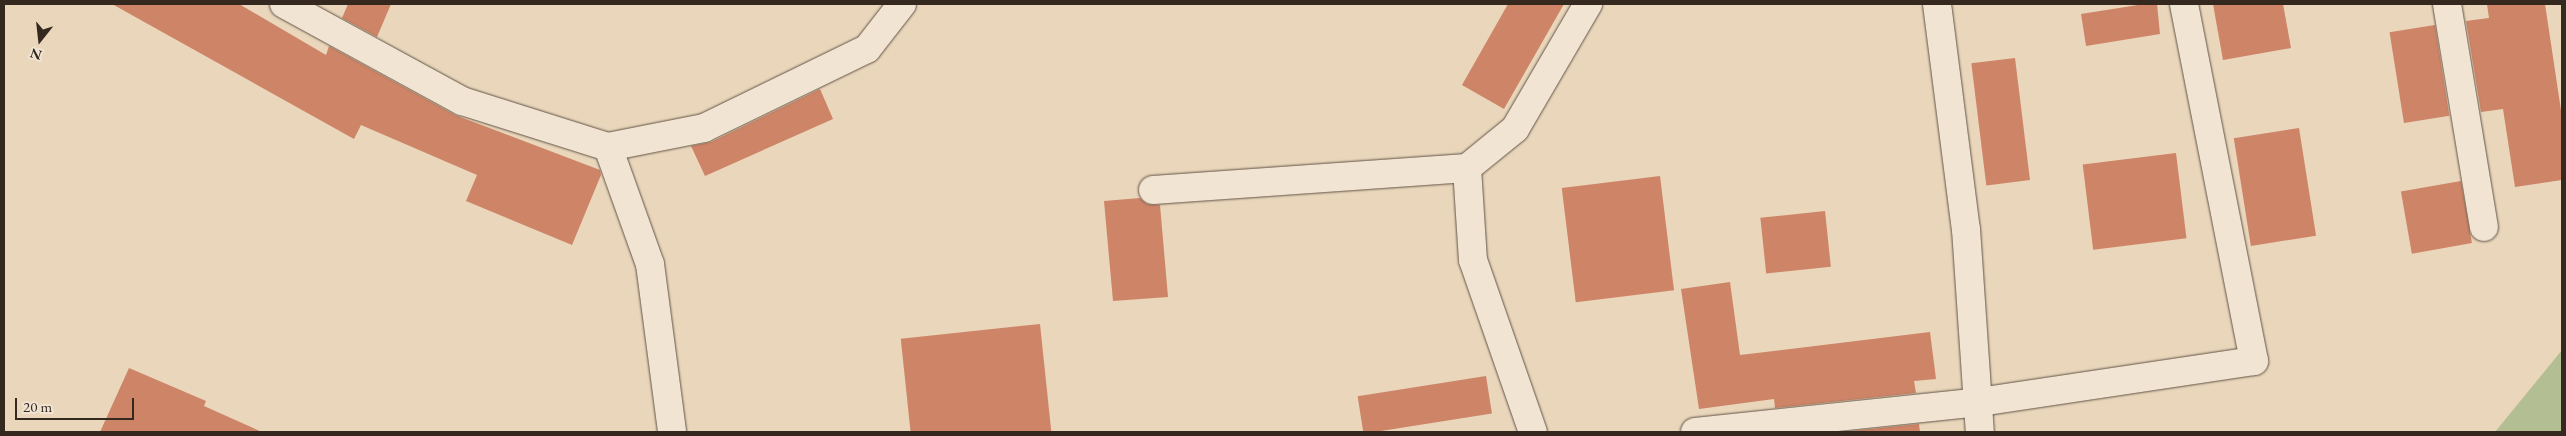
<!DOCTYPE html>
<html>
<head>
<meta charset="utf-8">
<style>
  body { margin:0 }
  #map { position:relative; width:2566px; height:436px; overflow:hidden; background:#e9d6bb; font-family:"EB Garamond",serif }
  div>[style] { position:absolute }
  .green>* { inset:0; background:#b3be93 }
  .building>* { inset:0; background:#ce8467; transform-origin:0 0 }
  .roads { filter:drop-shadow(0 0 1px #625446) drop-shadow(0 0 1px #625446) }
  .street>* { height:28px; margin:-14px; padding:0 14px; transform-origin:14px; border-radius:14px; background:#f1e4d3 }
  span { translate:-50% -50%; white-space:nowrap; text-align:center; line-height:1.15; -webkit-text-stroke:5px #f1e4d3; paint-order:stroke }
  .frame { position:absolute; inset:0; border:5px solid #35291f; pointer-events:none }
  .north { position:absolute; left:15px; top:15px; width:50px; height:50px; -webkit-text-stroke:4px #f1e4d3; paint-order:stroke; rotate:196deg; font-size:14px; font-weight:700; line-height:20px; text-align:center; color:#35291f }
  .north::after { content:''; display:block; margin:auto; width:18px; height:22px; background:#35291f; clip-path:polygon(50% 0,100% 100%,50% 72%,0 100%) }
  .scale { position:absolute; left:15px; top:398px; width:119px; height:22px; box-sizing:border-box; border:2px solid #35291f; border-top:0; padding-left:6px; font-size:15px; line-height:18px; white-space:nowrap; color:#35291f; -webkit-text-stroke:4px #f1e4d3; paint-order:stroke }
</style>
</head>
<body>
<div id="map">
  <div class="green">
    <i style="clip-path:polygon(2562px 350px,2562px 432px,2495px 432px)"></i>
  </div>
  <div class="building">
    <i style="clip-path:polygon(112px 4px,239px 4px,326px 55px,329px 46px,455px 115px,600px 170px,601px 175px,572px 245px,466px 201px,477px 175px,361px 125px,354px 139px)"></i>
    <i style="clip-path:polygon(348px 4px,391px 4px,377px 37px,342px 18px)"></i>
    <i style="clip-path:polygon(1508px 4px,1564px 4px,1504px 109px,1462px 85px)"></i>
    <i style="clip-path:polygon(2144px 4px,2157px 4px,2160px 34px,2086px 46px,2081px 14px)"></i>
    <i style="clip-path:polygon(2213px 4px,2283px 4px,2291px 48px,2223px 60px)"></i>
    <i style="clip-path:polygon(2487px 4px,2545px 4px,2562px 117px,2562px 180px,2515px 187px,2503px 109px,2481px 112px,2466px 21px,2489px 18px)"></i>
    <i style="left:2435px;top:25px;width:92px;height:46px;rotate:81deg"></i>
    <i style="left:2015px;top:58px;width:123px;height:44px;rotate:83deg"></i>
    <i style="clip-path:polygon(820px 89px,833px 119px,705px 176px,691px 146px,711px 142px)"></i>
    <i style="left:2299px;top:128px;width:109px;height:66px;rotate:81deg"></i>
    <i style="left:2176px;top:153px;width:86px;height:94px;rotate:83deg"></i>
    <i style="left:1660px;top:176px;width:115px;height:99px;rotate:83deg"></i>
    <i style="left:2461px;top:181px;width:63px;height:61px;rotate:80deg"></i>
    <i style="clip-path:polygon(1140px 198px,1147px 204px,1160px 205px,1168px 297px,1113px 301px,1104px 201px)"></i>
    <i style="left:1825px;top:211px;width:56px;height:65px;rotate:84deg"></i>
    <i style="clip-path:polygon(1730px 282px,1740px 355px,1930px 332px,1936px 379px,1914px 381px,1916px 393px,1775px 408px,1774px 399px,1699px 409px,1681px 289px)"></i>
    <i style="left:1040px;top:324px;width:109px;height:140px;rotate:84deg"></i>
    <i style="clip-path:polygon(129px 368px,206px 401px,204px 406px,262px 432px,100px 432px)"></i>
    <i style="left:1486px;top:376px;width:38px;height:130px;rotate:81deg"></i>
    <i style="clip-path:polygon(1919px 424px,1920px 432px,1841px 432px)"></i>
  </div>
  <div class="roads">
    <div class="street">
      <i style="left:284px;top:4px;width:203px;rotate:28.6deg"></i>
      <i style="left:462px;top:101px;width:153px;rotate:17.5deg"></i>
      <i style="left:608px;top:147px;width:98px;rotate:-11.2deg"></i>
      <i style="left:704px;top:128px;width:181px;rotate:-25.9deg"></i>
      <i style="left:867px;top:49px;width:57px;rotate:-52.1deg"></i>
      <i style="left:1937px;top:4px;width:227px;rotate:82.7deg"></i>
      <i style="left:1966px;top:229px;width:203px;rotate:86.1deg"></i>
      <i style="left:2447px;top:4px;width:226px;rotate:80.6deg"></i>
      <i style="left:608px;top:147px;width:124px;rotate:70.3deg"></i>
      <i style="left:650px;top:264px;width:169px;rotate:82.5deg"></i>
      <i style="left:1467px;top:168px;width:92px;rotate:86.3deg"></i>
      <i style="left:1473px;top:260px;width:182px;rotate:70.8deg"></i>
      <i style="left:1153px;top:190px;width:315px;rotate:-4deg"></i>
      <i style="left:1467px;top:168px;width:62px;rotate:-39.1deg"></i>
      <i style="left:1515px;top:129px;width:145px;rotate:-59.7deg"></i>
      <i style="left:1695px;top:432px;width:286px;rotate:-6deg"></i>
      <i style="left:1979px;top:402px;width:278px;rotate:-8.5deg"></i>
      <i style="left:2254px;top:361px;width:364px;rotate:-101.1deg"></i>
    </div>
  </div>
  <div class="frame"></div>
  <div class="north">N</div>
  <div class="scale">20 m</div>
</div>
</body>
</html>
